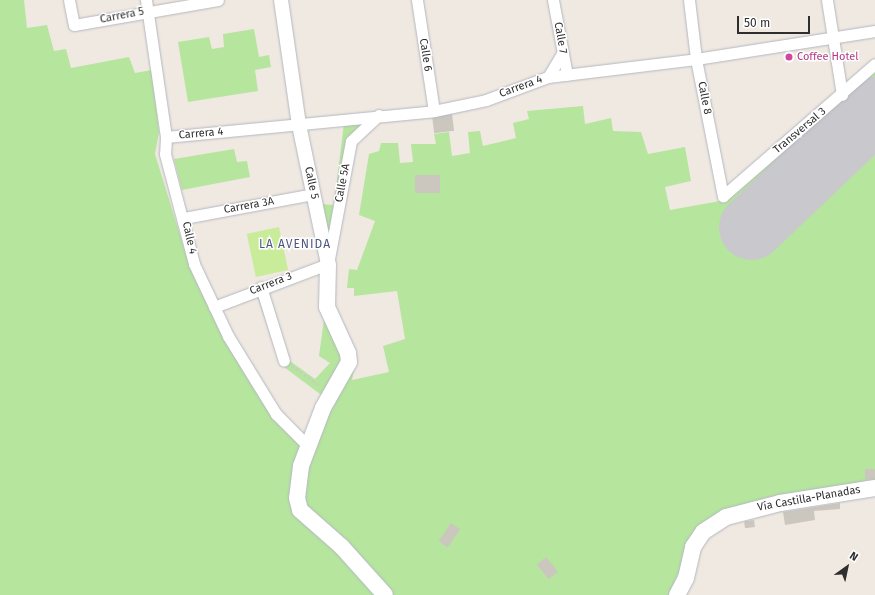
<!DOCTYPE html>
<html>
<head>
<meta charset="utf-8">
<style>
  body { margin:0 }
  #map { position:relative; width:875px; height:595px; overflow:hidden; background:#efe9e1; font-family:"Fira Sans",sans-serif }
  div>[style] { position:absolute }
  .green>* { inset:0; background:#b6e59e }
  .pitch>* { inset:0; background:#c9ec9a; transform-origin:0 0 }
  .runway>* { height:65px; margin:-32.5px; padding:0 32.5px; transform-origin:32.5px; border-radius:32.5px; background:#c9c8cc }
  .building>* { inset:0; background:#cbc7bf; transform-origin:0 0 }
  .path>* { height:1.5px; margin-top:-0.75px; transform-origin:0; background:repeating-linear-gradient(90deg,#c9c9c9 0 3px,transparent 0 5px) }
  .roads { filter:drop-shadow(0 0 1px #b4b7c1) drop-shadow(0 0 1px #b4b7c1) }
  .minor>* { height:11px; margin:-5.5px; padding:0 5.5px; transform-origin:5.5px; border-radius:5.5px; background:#fff }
  .tertiary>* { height:14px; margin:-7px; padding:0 7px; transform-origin:7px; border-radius:7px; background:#fff }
  .secondary>* { height:16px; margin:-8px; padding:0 8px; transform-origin:8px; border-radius:8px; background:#fff }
  .dots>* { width:11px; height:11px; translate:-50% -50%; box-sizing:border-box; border:2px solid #fff; border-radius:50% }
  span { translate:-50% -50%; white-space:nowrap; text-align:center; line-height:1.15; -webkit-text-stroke:3px #fff; paint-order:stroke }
  .street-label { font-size:11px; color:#2e2e2e }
  .hotel-label { font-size:11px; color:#b23c85 }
  .left { translate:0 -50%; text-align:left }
  .neighbourhood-label { font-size:12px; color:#4d5680; letter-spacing:1px }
  .north { position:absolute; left:827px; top:547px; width:40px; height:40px; -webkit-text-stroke:3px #fff; paint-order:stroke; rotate:33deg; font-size:11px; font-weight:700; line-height:16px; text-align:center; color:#2e2e2e }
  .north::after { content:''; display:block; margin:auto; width:14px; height:18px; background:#2e2e2e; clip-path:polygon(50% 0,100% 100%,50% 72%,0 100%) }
  .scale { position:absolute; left:737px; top:16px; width:73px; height:18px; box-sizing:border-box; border:2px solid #2e2e2e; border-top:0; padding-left:5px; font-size:12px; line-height:14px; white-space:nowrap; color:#2e2e2e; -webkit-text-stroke:3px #fff; paint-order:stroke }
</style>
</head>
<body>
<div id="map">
  <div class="green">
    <i style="clip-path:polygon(0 0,24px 0,27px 28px,47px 25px,54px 51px,66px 49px,71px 68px,129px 57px,135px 73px,152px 70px,159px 132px,155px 154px,188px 261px,225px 338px,303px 444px,294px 492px,338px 550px,379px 595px,0 595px)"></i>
    <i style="clip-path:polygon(254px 29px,259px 57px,269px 55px,271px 67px,255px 70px,258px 91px,188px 102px,178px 42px,209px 37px,212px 49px,224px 47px,223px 34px)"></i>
    <i style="clip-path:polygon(875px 69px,875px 483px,725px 509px,690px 546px,669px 595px,389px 595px,304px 508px,305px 466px,328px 410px,354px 369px,352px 380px,389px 372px,383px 346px,405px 339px,397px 291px,354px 296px,354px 288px,347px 288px,349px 269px,357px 270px,375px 221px,359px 215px,369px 154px,379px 151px,381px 143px,398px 143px,400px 163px,413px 162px,411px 144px,436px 144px,434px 134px,449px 132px,452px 156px,470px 153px,468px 132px,480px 131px,483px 146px,516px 138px,513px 123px,529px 119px,527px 111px,583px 106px,585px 124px,611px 118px,613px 131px,641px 132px,648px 154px,685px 147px,691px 181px,665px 187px,670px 210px,720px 201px)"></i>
    <i style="clip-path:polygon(371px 118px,346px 140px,328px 250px,320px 204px,334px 205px,344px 123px)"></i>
    <i style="clip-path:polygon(234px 149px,237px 162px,247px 161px,250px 177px,182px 190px,174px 159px)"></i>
    <i style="clip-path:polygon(268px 289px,290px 361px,315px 379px,330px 363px,319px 356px,324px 319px,344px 361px,324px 397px,280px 364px,257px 295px)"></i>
  </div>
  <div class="pitch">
    <i style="left:279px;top:227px;width:44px;height:33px;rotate:78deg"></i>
  </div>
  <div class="runway">
    <i style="left:751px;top:227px;width:171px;rotate:-43.6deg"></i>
  </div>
  <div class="building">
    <i style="left:452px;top:114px;width:17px;height:20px;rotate:83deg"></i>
    <i style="left:415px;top:175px;width:25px;height:18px"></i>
    <i style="left:875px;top:469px;width:10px;height:10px;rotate:90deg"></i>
    <i style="clip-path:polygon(840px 503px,840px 509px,814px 511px,815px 520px,785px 525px,783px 512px)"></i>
    <i style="left:754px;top:520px;width:7px;height:10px;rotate:82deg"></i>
    <i style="left:451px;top:523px;width:11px;height:22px;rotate:34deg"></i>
    <i style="left:546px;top:557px;width:19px;height:12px;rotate:51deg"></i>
  </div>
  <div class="path">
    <i style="left:292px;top:366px;width:34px;rotate:36deg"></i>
  </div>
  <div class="roads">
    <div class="minor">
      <i style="left:69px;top:0;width:25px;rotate:79deg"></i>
      <i style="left:74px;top:25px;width:146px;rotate:-9.8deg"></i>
      <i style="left:146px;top:0;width:138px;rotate:81.7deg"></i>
      <i style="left:166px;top:137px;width:17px;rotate:93deg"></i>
      <i style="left:165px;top:154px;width:114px;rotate:75.2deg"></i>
      <i style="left:194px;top:264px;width:80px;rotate:64.7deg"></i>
      <i style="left:228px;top:336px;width:92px;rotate:58.4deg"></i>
      <i style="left:276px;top:414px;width:45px;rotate:45deg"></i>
      <i style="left:417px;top:0;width:112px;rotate:81.3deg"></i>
      <i style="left:553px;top:0;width:76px;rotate:79.4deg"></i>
      <i style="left:689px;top:0;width:59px;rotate:83.2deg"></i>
      <i style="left:696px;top:59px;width:140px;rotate:78.9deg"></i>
      <i style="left:723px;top:196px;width:201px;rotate:-41deg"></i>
      <i style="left:827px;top:0;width:96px;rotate:81deg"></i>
      <i style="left:548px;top:77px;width:27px;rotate:-59deg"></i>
      <i style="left:166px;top:137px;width:269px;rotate:-5.5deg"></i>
      <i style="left:434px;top:111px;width:53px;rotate:-11.9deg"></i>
      <i style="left:486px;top:100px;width:66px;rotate:-20.4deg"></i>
      <i style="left:548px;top:77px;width:149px;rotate:-6.9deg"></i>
      <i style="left:696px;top:59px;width:181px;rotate:-8.9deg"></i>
      <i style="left:184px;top:218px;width:131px;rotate:-10.5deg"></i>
      <i style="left:261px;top:287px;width:77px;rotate:72.7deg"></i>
      <i style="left:214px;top:307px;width:122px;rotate:-20.7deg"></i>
      <i style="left:328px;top:264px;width:125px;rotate:-79.4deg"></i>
      <i style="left:351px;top:141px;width:38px;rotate:-43deg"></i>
    </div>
    <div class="tertiary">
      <i style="left:281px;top:0;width:126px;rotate:81.8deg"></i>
      <i style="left:299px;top:125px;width:142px;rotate:78.2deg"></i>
    </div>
    <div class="secondary">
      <i style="left:328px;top:264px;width:43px;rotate:91.3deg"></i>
      <i style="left:327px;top:307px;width:51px;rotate:65.5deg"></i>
      <i style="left:348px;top:353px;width:9px;rotate:84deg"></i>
      <i style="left:349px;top:362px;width:53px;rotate:119.5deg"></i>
      <i style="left:323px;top:408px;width:62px;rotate:110.8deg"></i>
      <i style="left:301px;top:466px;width:32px;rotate:97deg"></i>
      <i style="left:297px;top:498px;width:12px;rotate:76deg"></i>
      <i style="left:300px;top:510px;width:56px;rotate:41.4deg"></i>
      <i style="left:342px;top:547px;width:64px;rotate:48.1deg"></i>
      <i style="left:677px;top:595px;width:19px;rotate:-62deg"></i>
      <i style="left:686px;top:578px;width:32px;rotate:-77deg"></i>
      <i style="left:693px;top:547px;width:18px;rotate:-56deg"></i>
      <i style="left:703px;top:532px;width:27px;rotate:-33deg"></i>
      <i style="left:726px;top:517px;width:56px;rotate:-14.5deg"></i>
      <i style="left:780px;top:503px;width:96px;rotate:-9deg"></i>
    </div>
  </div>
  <div class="dots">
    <i style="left:789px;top:57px;background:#d1479c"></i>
  </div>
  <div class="street-label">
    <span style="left:122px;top:16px;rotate:-11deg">Carrera 5</span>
    <span style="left:560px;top:38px;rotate:80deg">Calle 7</span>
    <span style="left:425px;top:55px;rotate:81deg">Calle 6</span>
    <span style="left:521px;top:87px;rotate:-20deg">Carrera 4</span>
    <span style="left:704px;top:98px;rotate:79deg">Calle 8</span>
    <span style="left:800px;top:131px;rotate:-40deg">Transversal 3</span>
    <span style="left:201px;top:134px;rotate:-5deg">Carrera 4</span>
    <span style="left:311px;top:183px;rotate:78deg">Calle 5</span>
    <span style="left:343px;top:183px;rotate:-79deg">Calle 5A</span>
    <span style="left:249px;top:206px;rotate:-10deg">Carrera 3A</span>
    <span style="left:189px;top:238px;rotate:77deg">Calle 4</span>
    <span style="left:271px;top:284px;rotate:-21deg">Carrera 3</span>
    <span style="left:809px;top:499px;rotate:-10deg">Vía Castilla-Planadas</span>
  </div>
  <div class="hotel-label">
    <span class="left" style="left:797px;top:57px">Coffee Hotel</span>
  </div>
  <div class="neighbourhood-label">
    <span style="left:295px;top:245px">LA AVENIDA</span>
  </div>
  <div class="north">N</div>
  <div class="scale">50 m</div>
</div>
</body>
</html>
